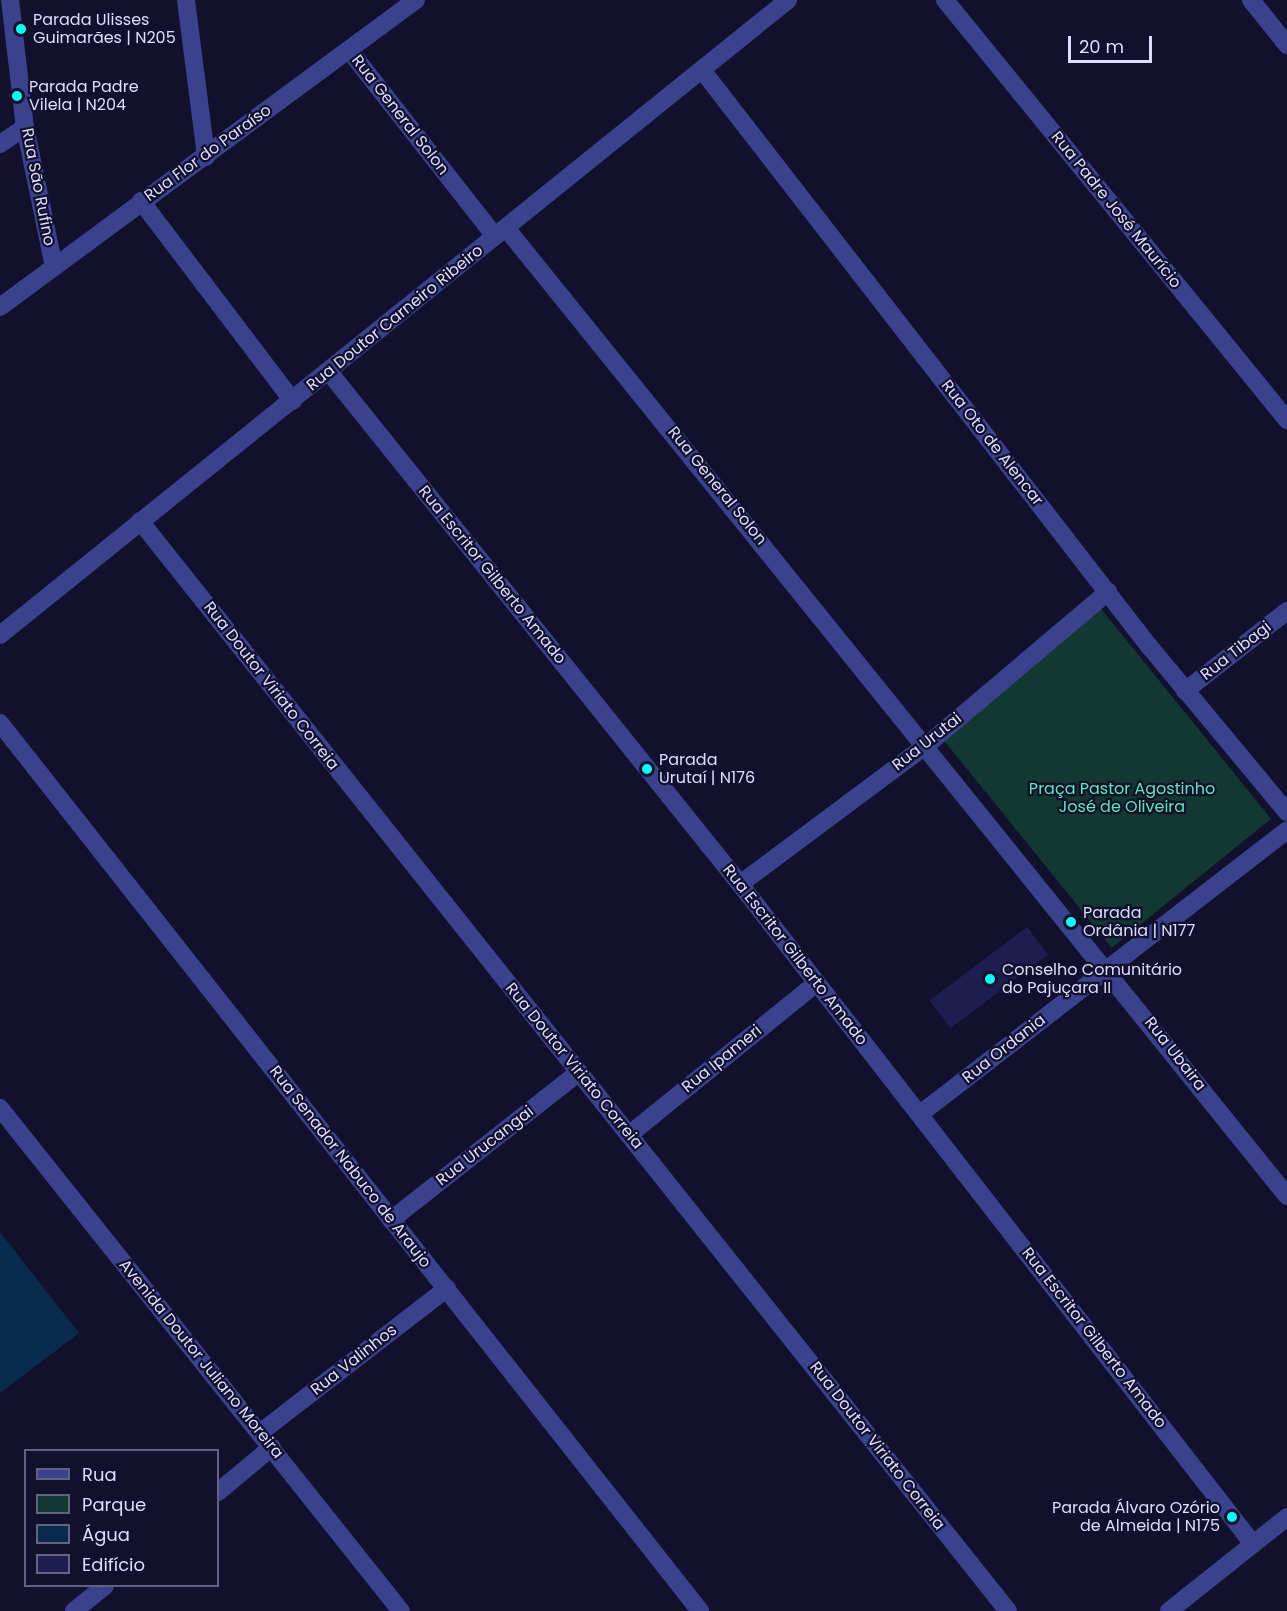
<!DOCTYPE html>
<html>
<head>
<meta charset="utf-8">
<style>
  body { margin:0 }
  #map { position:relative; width:1287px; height:1611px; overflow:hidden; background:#11102d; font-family:Poppins,sans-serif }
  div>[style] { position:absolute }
  .green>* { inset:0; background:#133731; transform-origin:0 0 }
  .water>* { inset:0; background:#092c4d }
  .building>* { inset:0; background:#1f1c4f; transform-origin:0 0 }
  .minor>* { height:18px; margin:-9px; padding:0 9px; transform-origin:9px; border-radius:9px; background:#3a428d }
  .dots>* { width:16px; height:16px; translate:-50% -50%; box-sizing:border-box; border:3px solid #11102d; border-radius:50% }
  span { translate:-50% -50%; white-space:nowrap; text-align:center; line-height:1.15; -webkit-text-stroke:4.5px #11102d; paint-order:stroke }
  .poi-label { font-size:16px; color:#dcddff }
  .left { translate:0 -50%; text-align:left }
  .right { translate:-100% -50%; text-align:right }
  .street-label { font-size:16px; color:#dcddff }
  .park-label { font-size:16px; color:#62e6b2 }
  .legend { position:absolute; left:24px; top:1449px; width:195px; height:138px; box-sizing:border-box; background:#11102d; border:2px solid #626281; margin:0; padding:8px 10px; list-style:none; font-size:18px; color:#dcddff }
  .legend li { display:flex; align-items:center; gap:12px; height:30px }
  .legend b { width:30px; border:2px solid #626281 }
  .scale { position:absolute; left:1068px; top:36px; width:84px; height:27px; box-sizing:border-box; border:3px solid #dcddff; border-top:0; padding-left:8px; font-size:18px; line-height:21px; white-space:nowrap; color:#dcddff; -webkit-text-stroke:4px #11102d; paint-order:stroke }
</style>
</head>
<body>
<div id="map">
  <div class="green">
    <i style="left:1098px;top:605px;width:275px;height:205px;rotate:51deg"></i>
  </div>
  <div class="water">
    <i style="clip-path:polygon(0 1232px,79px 1333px,0 1393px)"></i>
  </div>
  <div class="building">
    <i style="left:1027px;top:927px;width:35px;height:122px;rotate:53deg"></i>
  </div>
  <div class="minor">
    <i style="left:10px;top:0;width:128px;rotate:83.3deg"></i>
    <i style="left:25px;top:127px;width:143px;rotate:78.3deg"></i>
    <i style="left:186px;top:0;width:158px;rotate:82.7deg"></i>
    <i style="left:945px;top:0;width:542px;rotate:50.84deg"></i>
    <i style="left:1251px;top:0;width:58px;rotate:51.3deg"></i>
    <i style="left:349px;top:50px;width:236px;rotate:51.9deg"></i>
    <i style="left:702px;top:70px;width:729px;rotate:52.19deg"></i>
    <i style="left:1149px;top:646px;width:216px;rotate:50.3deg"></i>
    <i style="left:0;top:144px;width:30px;rotate:-34deg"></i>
    <i style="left:141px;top:201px;width:251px;rotate:52.8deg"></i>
    <i style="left:506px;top:228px;width:1244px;rotate:51.1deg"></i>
    <i style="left:0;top:307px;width:517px;rotate:-36.43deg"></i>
    <i style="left:329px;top:372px;width:657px;rotate:51.24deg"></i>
    <i style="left:740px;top:884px;width:836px;rotate:52.14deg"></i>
    <i style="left:140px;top:521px;width:1393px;rotate:51.47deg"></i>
    <i style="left:0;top:635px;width:1012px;rotate:-38.86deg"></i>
    <i style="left:1185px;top:691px;width:130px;rotate:-38.1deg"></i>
    <i style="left:0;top:723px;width:1131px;rotate:51.75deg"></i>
    <i style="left:740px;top:884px;width:234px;rotate:-36.7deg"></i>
    <i style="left:928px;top:744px;width:236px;rotate:-40.2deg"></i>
    <i style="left:0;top:1108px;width:643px;rotate:51.44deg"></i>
    <i style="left:920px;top:1114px;width:464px;rotate:-37.7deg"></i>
    <i style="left:630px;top:1134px;width:238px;rotate:-39deg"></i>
    <i style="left:391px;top:1220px;width:238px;rotate:-38.2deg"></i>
    <i style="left:261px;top:1432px;width:235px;rotate:-37.7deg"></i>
    <i style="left:218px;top:1492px;width:70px;rotate:-39.8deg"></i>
    <i style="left:74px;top:1611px;width:40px;rotate:-39deg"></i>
    <i style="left:1169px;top:1611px;width:151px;rotate:-38.5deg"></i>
  </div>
  <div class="dots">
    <i style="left:21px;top:29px;background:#08fff5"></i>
    <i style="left:17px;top:96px;background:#08fff5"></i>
    <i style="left:647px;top:769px;background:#08fff5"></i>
    <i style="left:1071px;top:922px;background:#08fff5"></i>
    <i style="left:990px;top:979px;background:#08fff5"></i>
    <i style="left:1232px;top:1517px;background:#08fff5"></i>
  </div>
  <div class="poi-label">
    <span class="left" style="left:33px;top:29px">Parada Ulisses<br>Guimarães | N205</span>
    <span class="left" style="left:29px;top:96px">Parada Padre<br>Vilela | N204</span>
    <span class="left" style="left:659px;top:769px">Parada<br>Urutaí | N176</span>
    <span class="left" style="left:1083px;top:922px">Parada<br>Ordânia | N177</span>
    <span class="left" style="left:1002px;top:979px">Conselho Comunitário<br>do Pajuçara II</span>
    <span class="right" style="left:1220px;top:1517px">Parada Álvaro Ozório<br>de Almeida | N175</span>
  </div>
  <div class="street-label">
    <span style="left:400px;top:115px;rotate:52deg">Rua General Solon</span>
    <span style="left:208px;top:153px;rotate:-36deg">Rua Flor do Paraíso</span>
    <span style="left:38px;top:187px;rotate:79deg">Rua São Rufino</span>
    <span style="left:1116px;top:210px;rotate:51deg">Rua Padre José Maurício</span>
    <span style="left:395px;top:318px;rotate:-39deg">Rua Doutor Carneiro Ribeiro</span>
    <span style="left:992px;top:443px;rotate:52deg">Rua Oto de Alencar</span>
    <span style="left:717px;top:486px;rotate:51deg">Rua General Solon</span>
    <span style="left:492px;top:575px;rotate:51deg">Rua Escritor Gilberto Amado</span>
    <span style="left:1236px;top:651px;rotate:-38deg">Rua Tibagi</span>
    <span style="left:271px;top:686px;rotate:52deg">Rua Doutor Viriato Correia</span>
    <span style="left:927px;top:742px;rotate:-38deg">Rua Urutai</span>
    <span style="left:795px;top:955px;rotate:52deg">Rua Escritor Gilberto Amado</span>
    <span style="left:1004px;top:1049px;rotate:-38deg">Rua Ordania</span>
    <span style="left:1175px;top:1054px;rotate:52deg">Rua Ubaira</span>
    <span style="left:722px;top:1059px;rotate:-39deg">Rua Ipameri</span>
    <span style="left:574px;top:1066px;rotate:51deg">Rua Doutor Viriato Correia</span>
    <span style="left:485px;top:1146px;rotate:-38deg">Rua Urucangai</span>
    <span style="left:350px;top:1167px;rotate:52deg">Rua Senador Nabuco de Araujo</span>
    <span style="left:1094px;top:1338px;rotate:52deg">Rua Escritor Gilberto Amado</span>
    <span style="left:201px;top:1359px;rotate:51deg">Avenida Doutor Juliano Moreira</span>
    <span style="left:354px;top:1360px;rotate:-38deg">Rua Valinhos</span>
    <span style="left:877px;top:1446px;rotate:52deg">Rua Doutor Viriato Correia</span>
  </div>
  <div class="park-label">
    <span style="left:1122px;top:798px">Praça Pastor Agostinho<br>José de Oliveira</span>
  </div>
  <ul class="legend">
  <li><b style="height:8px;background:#3a428d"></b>Rua</li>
  <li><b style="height:16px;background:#133731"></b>Parque</li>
  <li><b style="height:16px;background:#092c4d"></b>Água</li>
  <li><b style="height:16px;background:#1f1c4f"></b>Edifício</li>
  </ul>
  <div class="scale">20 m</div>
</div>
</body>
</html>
